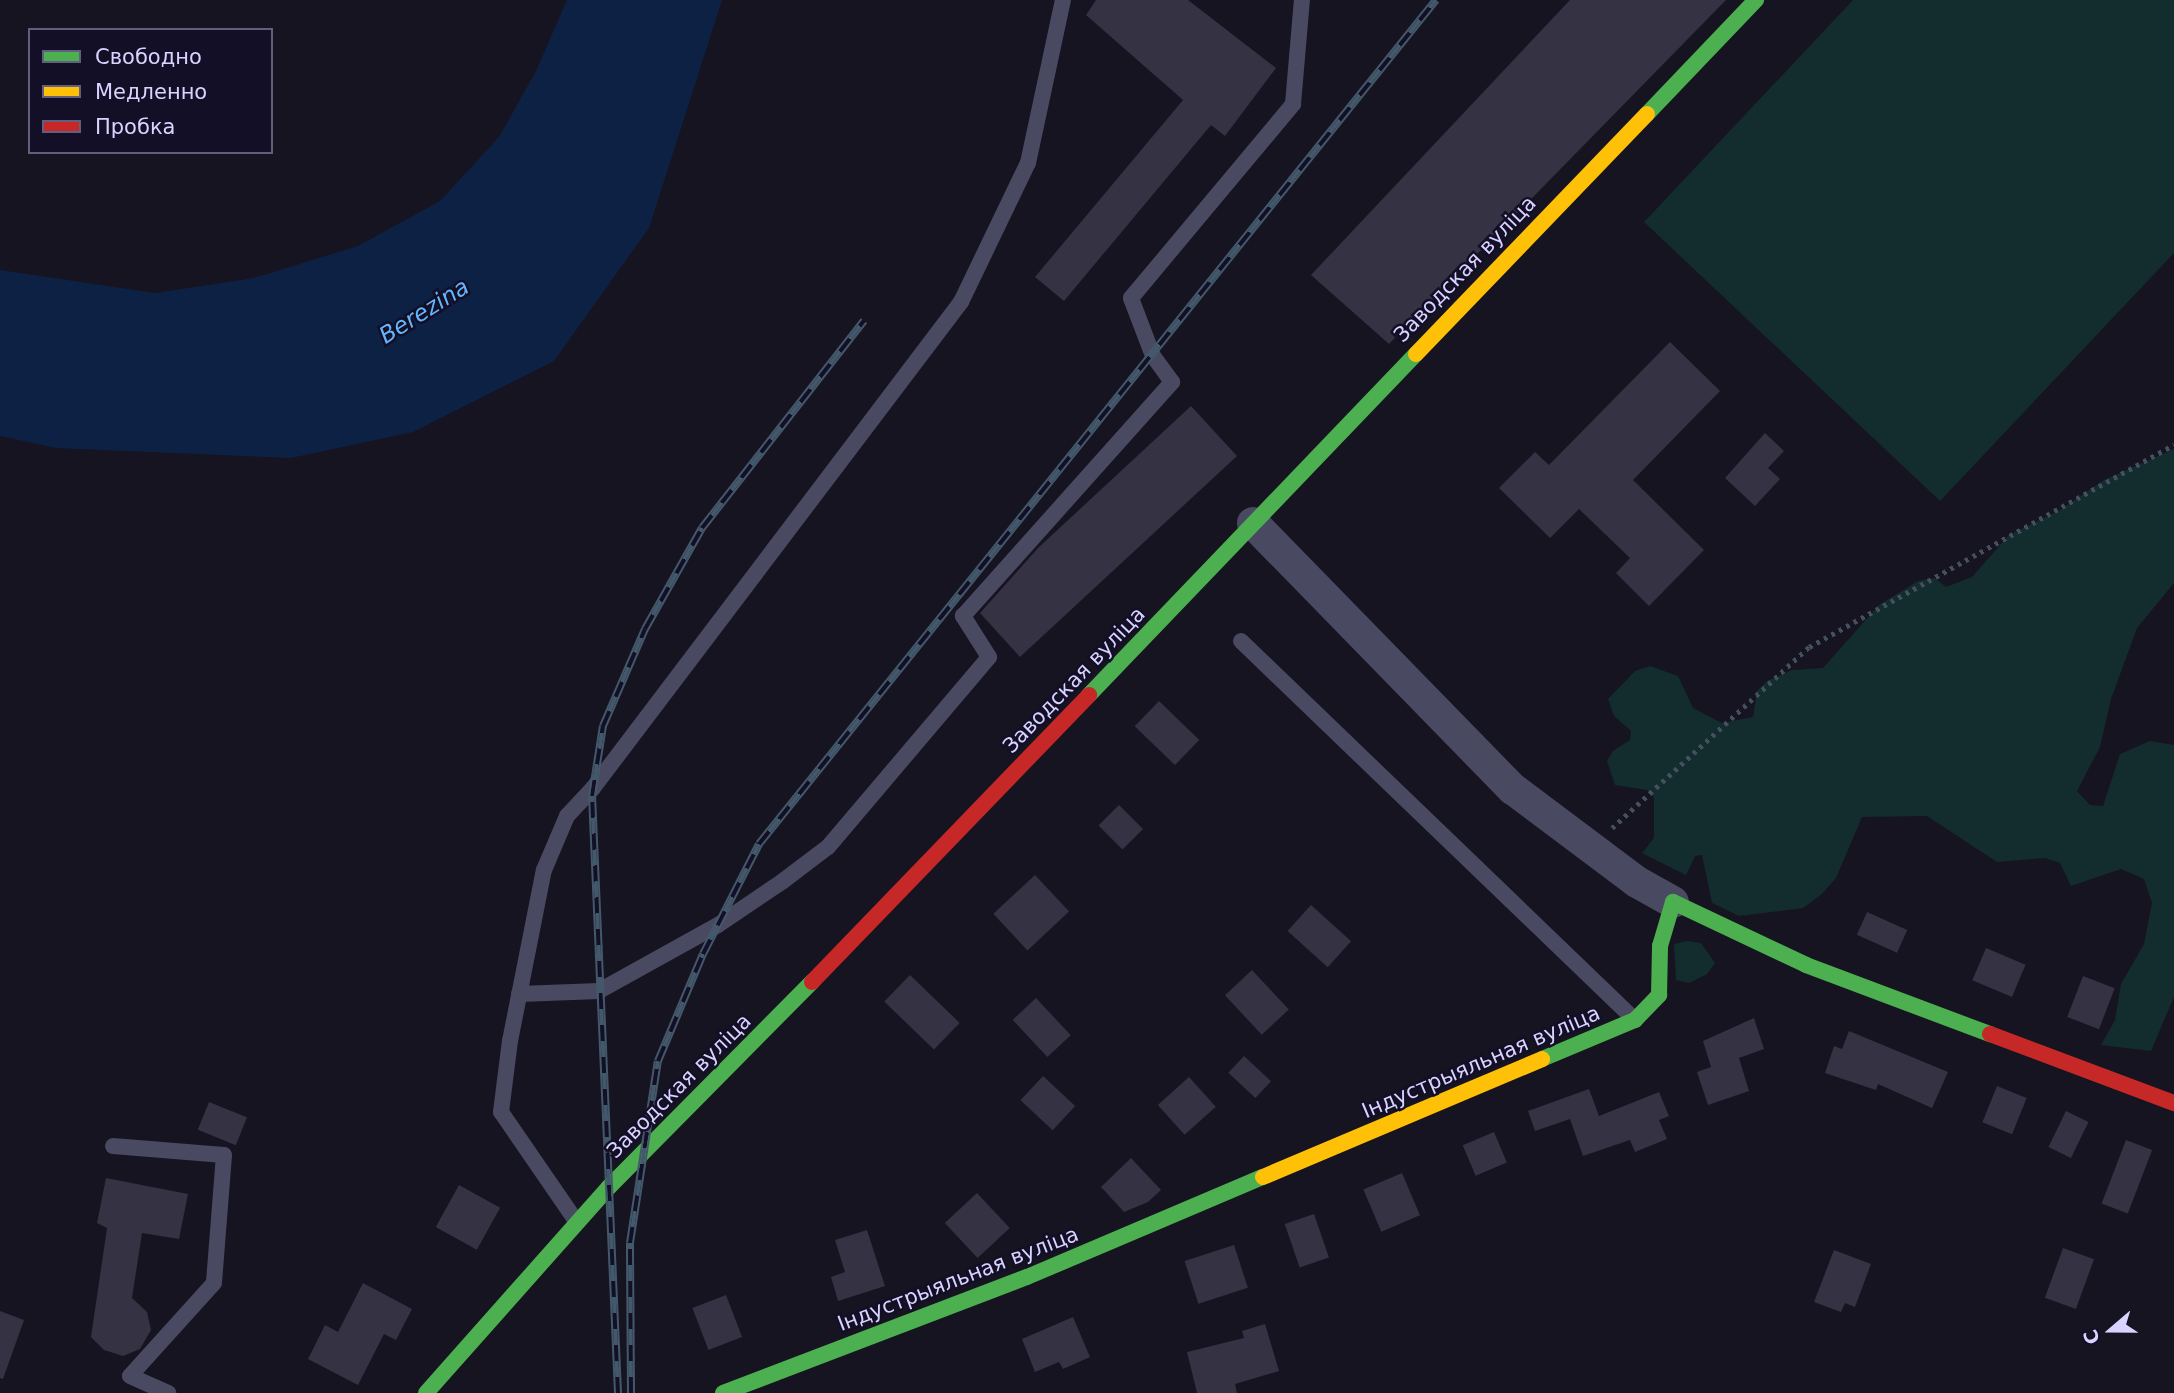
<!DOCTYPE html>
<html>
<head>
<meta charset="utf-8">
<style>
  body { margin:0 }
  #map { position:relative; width:2174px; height:1393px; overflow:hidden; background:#161421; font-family:"DejaVu Sans",sans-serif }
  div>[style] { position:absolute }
  .green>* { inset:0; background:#132c2d }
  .water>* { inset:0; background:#0d2144 }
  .building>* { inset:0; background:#343243; transform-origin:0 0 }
  .path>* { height:4.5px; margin-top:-2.25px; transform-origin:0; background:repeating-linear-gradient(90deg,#44505f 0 3.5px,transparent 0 8.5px) }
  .lane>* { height:16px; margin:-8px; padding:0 8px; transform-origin:8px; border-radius:8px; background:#4a4962 }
  .street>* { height:32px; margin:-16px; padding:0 16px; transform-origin:16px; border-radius:16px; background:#4a4962 }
  .fast>* { height:16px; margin:-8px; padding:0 8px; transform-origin:8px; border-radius:8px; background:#4caf50 }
  .slow>* { height:16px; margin:-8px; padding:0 8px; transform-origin:8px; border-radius:8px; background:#ffc107 }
  .jam>* { height:16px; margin:-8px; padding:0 8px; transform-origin:8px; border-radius:8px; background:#c62828 }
  .rail>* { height:8px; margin-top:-4px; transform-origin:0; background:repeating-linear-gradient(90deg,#130f26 0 16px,#43596b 0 32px); box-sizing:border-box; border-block:2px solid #43596b }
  span { translate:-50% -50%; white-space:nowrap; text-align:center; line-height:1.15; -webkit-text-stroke:5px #130f26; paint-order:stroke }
  .street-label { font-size:21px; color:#d9d4ff }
  .water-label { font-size:23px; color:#62b6ff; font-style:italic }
  .legend { position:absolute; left:28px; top:28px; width:245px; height:126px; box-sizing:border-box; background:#130f26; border:2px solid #625e7d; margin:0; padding:9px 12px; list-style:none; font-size:21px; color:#d9d4ff }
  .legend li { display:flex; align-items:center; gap:14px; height:35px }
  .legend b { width:35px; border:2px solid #625e7d }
  .north { position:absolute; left:2076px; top:1295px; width:70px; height:70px; -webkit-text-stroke:5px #130f26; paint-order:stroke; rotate:250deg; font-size:19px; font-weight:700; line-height:28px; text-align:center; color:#d9d4ff }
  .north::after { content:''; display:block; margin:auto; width:24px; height:32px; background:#d9d4ff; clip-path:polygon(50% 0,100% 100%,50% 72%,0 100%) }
</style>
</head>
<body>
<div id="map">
  <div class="green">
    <i style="clip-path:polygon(1853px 0,2174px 0,2174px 253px,1940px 501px,1644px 222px)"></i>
    <i style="clip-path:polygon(2174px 449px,2174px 583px,2137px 628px,2111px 699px,2100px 747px,2077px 791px,2090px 805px,2103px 806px,2120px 754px,2150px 741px,2174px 745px,2174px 997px,2151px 1051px,2101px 1045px,2115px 1020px,2121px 984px,2144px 944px,2152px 903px,2144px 879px,2121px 869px,2071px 886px,2060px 863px,2045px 858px,1997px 862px,1927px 816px,1862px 817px,1836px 878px,1822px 894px,1803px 908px,1739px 916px,1712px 903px,1702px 855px,1695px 856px,1686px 875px,1642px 853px,1654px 838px,1654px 797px,1647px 790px,1615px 785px,1607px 761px,1613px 751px,1630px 740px,1631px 731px,1614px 716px,1608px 699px,1635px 671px,1650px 666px,1678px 676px,1693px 708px,1722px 723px,1753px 717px,1757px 691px,1767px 681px,1792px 670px,1823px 668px,1879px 605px,1918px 581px,1935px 578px,1946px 587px,1972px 577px,2009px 535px,2060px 510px,2104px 480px)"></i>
    <i style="clip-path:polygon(1687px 941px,1701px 943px,1715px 963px,1707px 974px,1689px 983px,1676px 980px,1674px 944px)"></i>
  </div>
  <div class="water">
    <i style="clip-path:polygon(567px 0,722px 0,649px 228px,554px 361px,413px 432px,291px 458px,56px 448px,0 436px,0 270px,155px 293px,254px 278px,358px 246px,440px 201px,499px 137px,536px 71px)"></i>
  </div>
  <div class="building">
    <i style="clip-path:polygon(1096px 0,1188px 0,1276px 68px,1225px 136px,1211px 125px,1064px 301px,1035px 277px,1183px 100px,1086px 15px)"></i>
    <i style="clip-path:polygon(1570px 0,1726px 0,1389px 344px,1311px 275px)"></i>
    <i style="clip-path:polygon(1670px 342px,1720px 391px,1633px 480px,1704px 550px,1649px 606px,1616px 573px,1630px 558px,1579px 509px,1550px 538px,1499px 488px,1535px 452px,1549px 465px)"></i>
    <i style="clip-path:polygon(1191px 406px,1237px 456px,1020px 657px,980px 613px,1038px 548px)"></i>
    <i style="clip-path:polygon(1765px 433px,1784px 451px,1768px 468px,1780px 479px,1755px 506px,1725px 478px)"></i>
    <i style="left:1159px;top:701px;width:56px;height:35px;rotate:44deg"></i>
    <i style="left:1119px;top:805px;width:34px;height:29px;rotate:45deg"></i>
    <i style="left:1035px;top:875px;width:50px;height:57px;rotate:47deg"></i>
    <i style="left:1311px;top:905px;width:54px;height:35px;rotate:42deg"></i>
    <i style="left:1867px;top:912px;width:44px;height:25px;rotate:24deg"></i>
    <i style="left:1986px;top:948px;width:43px;height:35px;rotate:23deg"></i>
    <i style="left:1252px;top:970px;width:54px;height:37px;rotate:47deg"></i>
    <i style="left:910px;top:975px;width:69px;height:37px;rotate:44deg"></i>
    <i style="left:2083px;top:976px;width:34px;height:44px;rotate:21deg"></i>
    <i style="left:1036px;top:998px;width:51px;height:32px;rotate:47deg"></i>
    <i style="clip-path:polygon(1754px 1018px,1764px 1049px,1739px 1058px,1749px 1091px,1708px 1105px,1697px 1072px,1711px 1067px,1703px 1041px)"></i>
    <i style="clip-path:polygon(1849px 1031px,1948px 1072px,1932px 1108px,1878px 1084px,1876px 1090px,1825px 1073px,1834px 1046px,1842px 1049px)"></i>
    <i style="left:1244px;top:1056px;width:37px;height:23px;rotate:43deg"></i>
    <i style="left:1043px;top:1076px;width:44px;height:33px;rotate:43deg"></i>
    <i style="left:1189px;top:1077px;width:40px;height:42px;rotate:48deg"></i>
    <i style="left:1997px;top:1086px;width:32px;height:39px;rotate:22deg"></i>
    <i style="clip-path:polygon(1589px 1089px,1599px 1116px,1659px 1092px,1669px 1116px,1659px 1120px,1667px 1139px,1635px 1152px,1630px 1140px,1583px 1156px,1570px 1119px,1535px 1131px,1528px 1111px)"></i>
    <i style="left:209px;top:1102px;width:41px;height:30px;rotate:22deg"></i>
    <i style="left:2066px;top:1111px;width:25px;height:40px;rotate:26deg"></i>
    <i style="left:1494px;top:1132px;width:33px;height:34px;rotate:67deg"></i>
    <i style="left:2126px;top:1140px;width:28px;height:68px;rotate:21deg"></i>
    <i style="clip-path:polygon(1131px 1158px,1161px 1190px,1148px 1202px,1124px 1212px,1101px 1187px)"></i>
    <i style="left:1402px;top:1173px;width:46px;height:42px;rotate:67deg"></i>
    <i style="clip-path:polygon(106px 1178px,188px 1194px,179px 1239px,142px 1233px,132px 1298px,147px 1312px,151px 1330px,140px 1349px,123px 1356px,104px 1350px,91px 1337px,107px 1228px,97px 1223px)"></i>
    <i style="left:459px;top:1185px;width:47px;height:48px;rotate:29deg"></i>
    <i style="left:977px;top:1193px;width:48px;height:44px;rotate:47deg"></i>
    <i style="left:1314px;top:1214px;width:46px;height:31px;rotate:71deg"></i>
    <i style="clip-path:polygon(867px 1230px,885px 1286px,838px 1301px,831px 1277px,845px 1272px,835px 1240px)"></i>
    <i style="left:1234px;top:1245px;width:45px;height:52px;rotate:72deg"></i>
    <i style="left:2063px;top:1248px;width:33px;height:53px;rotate:20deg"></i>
    <i style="clip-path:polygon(1834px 1250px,1871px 1264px,1855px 1307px,1845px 1303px,1841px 1312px,1814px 1302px)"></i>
    <i style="clip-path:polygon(363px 1283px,412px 1309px,396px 1340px,384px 1334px,358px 1385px,308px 1359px,325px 1325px,338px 1332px)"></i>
    <i style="left:726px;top:1295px;width:45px;height:36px;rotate:69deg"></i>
    <i style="clip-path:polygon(0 1311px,24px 1320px,3px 1379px,0 1378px)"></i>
    <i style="clip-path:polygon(1073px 1317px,1090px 1357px,1063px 1369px,1059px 1362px,1035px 1372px,1022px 1339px)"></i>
    <i style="clip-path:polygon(1265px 1324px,1279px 1371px,1235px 1384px,1237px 1393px,1197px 1393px,1187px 1352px,1244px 1338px,1242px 1331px)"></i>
  </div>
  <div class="path">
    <i style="left:1612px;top:828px;width:268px;rotate:-42.6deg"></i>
    <i style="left:1809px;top:647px;width:417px;rotate:-29deg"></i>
  </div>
  <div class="lane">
    <i style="left:1241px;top:641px;width:547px;rotate:43.89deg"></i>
    <i style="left:519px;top:994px;width:80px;rotate:-2.1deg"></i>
    <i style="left:599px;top:991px;width:136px;rotate:-29deg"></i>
    <i style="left:718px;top:925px;width:78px;rotate:-34.1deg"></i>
    <i style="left:783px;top:881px;width:56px;rotate:-37.1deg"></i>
    <i style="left:828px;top:847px;width:249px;rotate:-49.7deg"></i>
    <i style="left:989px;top:657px;width:49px;rotate:-122.4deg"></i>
    <i style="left:963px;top:616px;width:314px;rotate:-48.2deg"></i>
    <i style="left:1172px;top:382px;width:32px;rotate:-126deg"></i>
    <i style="left:1153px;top:356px;width:62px;rotate:-110.8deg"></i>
    <i style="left:1131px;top:298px;width:253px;rotate:-50.1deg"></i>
    <i style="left:1293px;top:104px;width:104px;rotate:-85.1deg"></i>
    <i style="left:113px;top:1146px;width:111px;rotate:4.6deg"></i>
    <i style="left:224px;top:1155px;width:128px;rotate:94.5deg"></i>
    <i style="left:214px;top:1283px;width:125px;rotate:132.1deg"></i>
    <i style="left:130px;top:1376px;width:42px;rotate:24.1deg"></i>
    <i style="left:576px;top:1221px;width:132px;rotate:-124.5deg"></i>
    <i style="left:501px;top:1112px;width:72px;rotate:-82.8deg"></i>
    <i style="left:510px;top:1041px;width:174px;rotate:-78.8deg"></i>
    <i style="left:544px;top:870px;width:59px;rotate:-66.9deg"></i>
    <i style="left:567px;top:816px;width:38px;rotate:-47deg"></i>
    <i style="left:593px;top:788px;width:610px;rotate:-52.87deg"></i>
    <i style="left:961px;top:302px;width:154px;rotate:-64.3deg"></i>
    <i style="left:1028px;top:163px;width:167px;rotate:-77.9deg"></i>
  </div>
  <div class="street">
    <i style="left:1253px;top:523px;width:372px;rotate:45.7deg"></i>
    <i style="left:1513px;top:789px;width:155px;rotate:36.9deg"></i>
    <i style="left:1637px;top:882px;width:41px;rotate:29.1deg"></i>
  </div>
  <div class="fast">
    <i style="left:1647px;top:114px;width:158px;rotate:-46.3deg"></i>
    <i style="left:1089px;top:695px;width:472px;rotate:-46.2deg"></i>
    <i style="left:1542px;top:1059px;width:101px;rotate:-22.8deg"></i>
    <i style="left:1635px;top:1020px;width:35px;rotate:-46deg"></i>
    <i style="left:1659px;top:995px;width:49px;rotate:-88.8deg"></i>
    <i style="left:1660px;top:946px;width:46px;rotate:-73.5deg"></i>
    <i style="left:1673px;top:902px;width:147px;rotate:25.3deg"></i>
    <i style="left:1806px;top:965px;width:197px;rotate:20.6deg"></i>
    <i style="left:426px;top:1393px;width:276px;rotate:-48.4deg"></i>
    <i style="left:609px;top:1187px;width:289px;rotate:-45.3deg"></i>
    <i style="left:723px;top:1393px;width:325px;rotate:-20.9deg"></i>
    <i style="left:1027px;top:1277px;width:256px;rotate:-23deg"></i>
  </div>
  <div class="slow">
    <i style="left:1416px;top:354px;width:333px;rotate:-46.1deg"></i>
    <i style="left:1263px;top:1177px;width:303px;rotate:-22.9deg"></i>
  </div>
  <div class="jam">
    <i style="left:812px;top:982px;width:399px;rotate:-46deg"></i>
    <i style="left:1990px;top:1034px;width:197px;rotate:20.6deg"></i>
  </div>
  <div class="rail">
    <i style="left:618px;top:1393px;width:598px;rotate:-92.49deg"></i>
    <i style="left:592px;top:796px;width:71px;rotate:-81.1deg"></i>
    <i style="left:603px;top:726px;width:106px;rotate:-66.6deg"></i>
    <i style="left:645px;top:629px;width:116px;rotate:-60.6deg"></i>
    <i style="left:702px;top:528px;width:263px;rotate:-52deg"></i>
    <i style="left:631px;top:1393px;width:150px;rotate:-90.4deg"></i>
    <i style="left:630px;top:1243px;width:184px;rotate:-81.3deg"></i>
    <i style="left:658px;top:1061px;width:116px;rotate:-67.2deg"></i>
    <i style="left:703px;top:954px;width:123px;rotate:-63deg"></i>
    <i style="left:759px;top:844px;width:1082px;rotate:-51.27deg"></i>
  </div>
  <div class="street-label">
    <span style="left:1465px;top:269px;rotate:-46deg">Заводская вуліца</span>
    <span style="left:1074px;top:680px;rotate:-46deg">Заводская вуліца</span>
    <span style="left:1481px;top:1062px;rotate:-23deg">Індустрыяльная вуліца</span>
    <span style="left:679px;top:1086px;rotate:-45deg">Заводская вуліца</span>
    <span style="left:958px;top:1279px;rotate:-21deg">Індустрыяльная вуліца</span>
  </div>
  <div class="water-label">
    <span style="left:424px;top:311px;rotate:-32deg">Berezina</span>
  </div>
  <ul class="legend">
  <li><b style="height:9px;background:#4caf50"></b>Свободно</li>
  <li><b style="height:9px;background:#ffc107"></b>Медленно</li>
  <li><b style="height:9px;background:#c62828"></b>Пробка</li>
  </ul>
  <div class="north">С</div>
</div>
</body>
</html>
